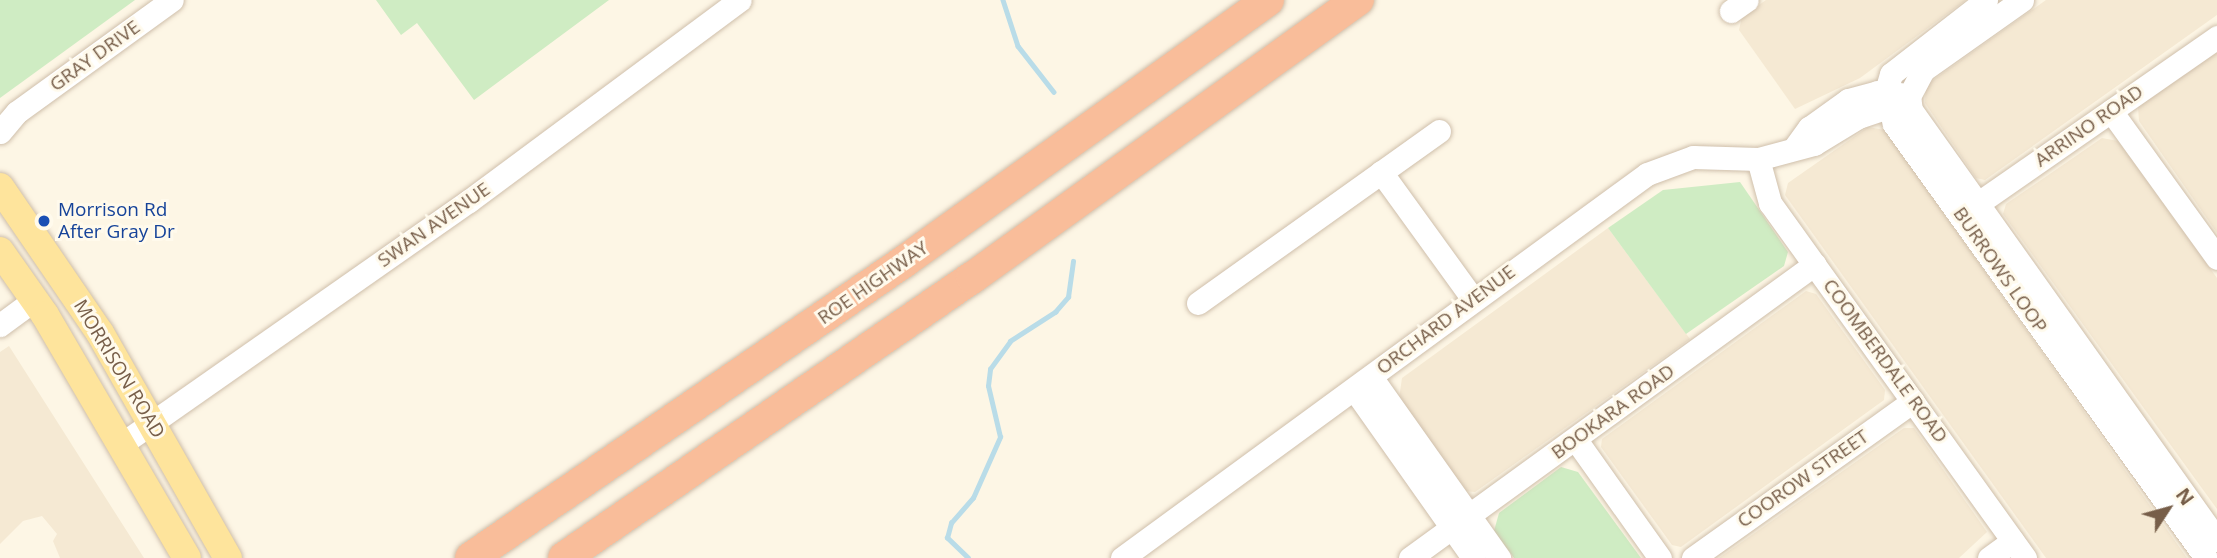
<!DOCTYPE html>
<html>
<head>
<meta charset="utf-8">
<style>
  body { margin:0 }
  #map { position:relative; width:2217px; height:558px; overflow:hidden; background:#fdf6e5; font-family:"Open Sans",sans-serif }
  div>[style] { position:absolute }
  .residential>* { inset:0; background:#f5e9d3 }
  .green>* { inset:0; background:#cfecc3 }
  .stream>* { height:4.5px; margin:-2.25px; padding:0 2.25px; transform-origin:2.25px; border-radius:2.25px; background:#b9dce8 }
  .roads { filter:drop-shadow(0 0 2px #cfbfab) drop-shadow(0 0 2px #cfbfab) }
  .minor>* { height:23px; margin:-11.5px; padding:0 11.5px; transform-origin:11.5px; border-radius:11.5px; background:#fff }
  .major>* { height:28px; margin:-14px; padding:0 14px; transform-origin:14px; border-radius:14px; background:#fee49c }
  .highway>* { height:32px; margin:-16px; padding:0 16px; transform-origin:16px; border-radius:16px; background:#f9bd9a }
  .dots>* { width:19px; height:19px; translate:-50% -50%; box-sizing:border-box; border:4px solid #fffaec; border-radius:50% }
  span { translate:-50% -50%; white-space:nowrap; text-align:center; line-height:1.15; -webkit-text-stroke:6px #fffaec; paint-order:stroke }
  .street-label { font-size:19px; color:#775e49 }
  .transit-label { font-size:19px; color:#164399 }
  .left { translate:0 -50%; text-align:left }
  .north { position:absolute; left:2133px; top:474px; width:70px; height:70px; -webkit-text-stroke:5px #fffaec; paint-order:stroke; rotate:54deg; font-size:19px; font-weight:700; line-height:28px; text-align:center; color:#775e49 }
  .north::after { content:''; display:block; margin:auto; width:24px; height:32px; background:#775e49; clip-path:polygon(50% 0,100% 100%,50% 72%,0 100%) }
</style>
</head>
<body>
<div id="map">
  <div class="residential">
    <i style="clip-path:polygon(1766px 0,1966px 0,1860px 78px,1795px 109px,1739px 30px,1742px 17px)"></i>
    <i style="clip-path:polygon(2046px 0,2217px 0,2217px 15px,1985px 180px,1976px 178px,1925px 103px,1926px 85px)"></i>
    <i style="clip-path:polygon(2217px 52px,2217px 233px,2139px 121px,2138px 107px)"></i>
    <i style="clip-path:polygon(1868px 127px,1885px 130px,2187px 558px,2046px 558px,1785px 195px,1788px 183px)"></i>
    <i style="clip-path:polygon(2102px 138px,2118px 141px,2217px 278px,2217px 509px,2003px 214px,2006px 204px)"></i>
    <i style="clip-path:polygon(1608px 228px,1690px 339px,1475px 492px,1464px 491px,1399px 399px,1402px 378px)"></i>
    <i style="clip-path:polygon(1806px 291px,1816px 294px,1885px 390px,1884px 400px,1681px 547px,1672px 545px,1601px 447px,1602px 439px)"></i>
    <i style="clip-path:polygon(9px 346px,107px 500px,144px 558px,60px 558px,53px 541px,57px 534px,42px 516px,23px 521px,0 544px,0 352px)"></i>
    <i style="clip-path:polygon(1904px 428px,1914px 428px,1987px 532px,1959px 558px,1719px 558px)"></i>
  </div>
  <div class="green">
    <i style="clip-path:polygon(0 0,135px 0,0 98px)"></i>
    <i style="clip-path:polygon(376px 0,609px 0,474px 100px,417px 23px,401px 35px)"></i>
    <i style="clip-path:polygon(1740px 182px,1788px 252px,1784px 266px,1686px 334px,1608px 228px,1663px 190px)"></i>
    <i style="clip-path:polygon(1561px 467px,1578px 472px,1641px 558px,1514px 558px,1494px 531px,1499px 513px)"></i>
  </div>
  <div class="stream">
    <i style="left:1003px;top:0;width:48px;rotate:71.9deg"></i>
    <i style="left:1018px;top:46px;width:58px;rotate:52deg"></i>
    <i style="left:968px;top:558px;width:29px;rotate:-136deg"></i>
    <i style="left:947px;top:538px;width:16px;rotate:-75deg"></i>
    <i style="left:951px;top:523px;width:33px;rotate:-49deg"></i>
    <i style="left:973px;top:498px;width:67px;rotate:-66.1deg"></i>
    <i style="left:1000px;top:437px;width:52px;rotate:-103.2deg"></i>
    <i style="left:988px;top:386px;width:17px;rotate:-83deg"></i>
    <i style="left:990px;top:369px;width:34px;rotate:-54deg"></i>
    <i style="left:1010px;top:341px;width:54px;rotate:-32.8deg"></i>
    <i style="left:1055px;top:312px;width:20px;rotate:-49deg"></i>
    <i style="left:1068px;top:297px;width:36px;rotate:-82deg"></i>
  </div>
  <div class="roads">
    <div class="minor">
      <i style="left:1986px;top:0;width:120px;rotate:142.1deg"></i>
      <i style="left:1891px;top:74px;width:19px;rotate:106deg"></i>
      <i style="left:1886px;top:92px;width:33px;rotate:76deg"></i>
      <i style="left:1894px;top:124px;width:535px;rotate:54.29deg"></i>
      <i style="left:2022px;top:0;width:121px;rotate:144.7deg"></i>
      <i style="left:1923px;top:70px;width:30px;rotate:118deg"></i>
      <i style="left:1909px;top:96px;width:14px;rotate:82deg"></i>
      <i style="left:1911px;top:110px;width:528px;rotate:54.56deg"></i>
      <i style="left:1731px;top:11px;width:19px;rotate:-35deg"></i>
      <i style="left:2111px;top:111px;width:181px;rotate:54.2deg"></i>
      <i style="left:0;top:132px;width:26px;rotate:-50deg"></i>
      <i style="left:17px;top:112px;width:191px;rotate:-35.9deg"></i>
      <i style="left:1795px;top:147px;width:24px;rotate:-54deg"></i>
      <i style="left:1809px;top:128px;width:48px;rotate:-35.7deg"></i>
      <i style="left:1848px;top:100px;width:30px;rotate:-15deg"></i>
      <i style="left:1877px;top:92px;width:24px;rotate:5deg"></i>
      <i style="left:1758px;top:159px;width:46px;rotate:74.7deg"></i>
      <i style="left:1770px;top:203px;width:437px;rotate:54.3deg"></i>
      <i style="left:1381px;top:172px;width:157px;rotate:54.1deg"></i>
      <i style="left:1967px;top:211px;width:305px;rotate:-34.8deg"></i>
      <i style="left:1198px;top:303px;width:296px;rotate:-35.5deg"></i>
      <i style="left:0;top:325px;width:42px;rotate:-36.3deg"></i>
      <i style="left:1371px;top:377px;width:222px;rotate:54.7deg"></i>
      <i style="left:1354px;top:389px;width:207px;rotate:54.8deg"></i>
      <i style="left:1576px;top:440px;width:145px;rotate:54.6deg"></i>
      <i style="left:123px;top:443px;width:422px;rotate:-35deg"></i>
      <i style="left:469px;top:201px;width:337px;rotate:-36.6deg"></i>
      <i style="left:1122px;top:558px;width:650px;rotate:-36.18deg"></i>
      <i style="left:1647px;top:174px;width:49px;rotate:-20.3deg"></i>
      <i style="left:1693px;top:157px;width:65px;rotate:1.8deg"></i>
      <i style="left:1758px;top:159px;width:58px;rotate:-15deg"></i>
      <i style="left:1814px;top:144px;width:52px;rotate:-31.5deg"></i>
      <i style="left:1858px;top:117px;width:54px;rotate:-18.4deg"></i>
      <i style="left:1410px;top:558px;width:500px;rotate:-35.98deg"></i>
      <i style="left:1693px;top:558px;width:270px;rotate:-35.5deg"></i>
      <i style="left:1989px;top:558px;width:29px;rotate:-36deg"></i>
    </div>
    <div class="major">
      <i style="left:0;top:187px;width:177px;rotate:55.6deg"></i>
      <i style="left:100px;top:333px;width:259px;rotate:60.4deg"></i>
      <i style="left:0;top:251px;width:78px;rotate:54.9deg"></i>
      <i style="left:45px;top:315px;width:281px;rotate:59.7deg"></i>
    </div>
    <div class="highway">
      <i style="left:471px;top:558px;width:526px;rotate:-34.39deg"></i>
      <i style="left:905px;top:261px;width:447px;rotate:-35.7deg"></i>
      <i style="left:564px;top:558px;width:495px;rotate:-34.5deg"></i>
      <i style="left:972px;top:278px;width:476px;rotate:-35.8deg"></i>
    </div>
  </div>
  <div class="dots">
    <i style="left:44px;top:221px;background:#1a4fb4"></i>
  </div>
  <div class="street-label">
    <span style="left:95px;top:56px;rotate:-36deg">GRAY DRIVE</span>
    <span style="left:2089px;top:126px;rotate:-35deg">ARRINO ROAD</span>
    <span style="left:434px;top:225px;rotate:-35deg">SWAN AVENUE</span>
    <span style="left:2000px;top:270px;rotate:55deg">BURROWS LOOP</span>
    <span style="left:873px;top:283px;rotate:-35deg">ROE HIGHWAY</span>
    <span style="left:1446px;top:320px;rotate:-37deg">ORCHARD AVENUE</span>
    <span style="left:1885px;top:361px;rotate:54deg">COOMBERDALE ROAD</span>
    <span style="left:119px;top:369px;rotate:59deg">MORRISON ROAD</span>
    <span style="left:1613px;top:412px;rotate:-36deg">BOOKARA ROAD</span>
    <span style="left:1803px;top:479px;rotate:-35deg">COOROW STREET</span>
  </div>
  <div class="transit-label">
    <span class="left" style="left:58px;top:221px">Morrison Rd<br>After Gray Dr</span>
  </div>
  <div class="north">N</div>
</div>
</body>
</html>
